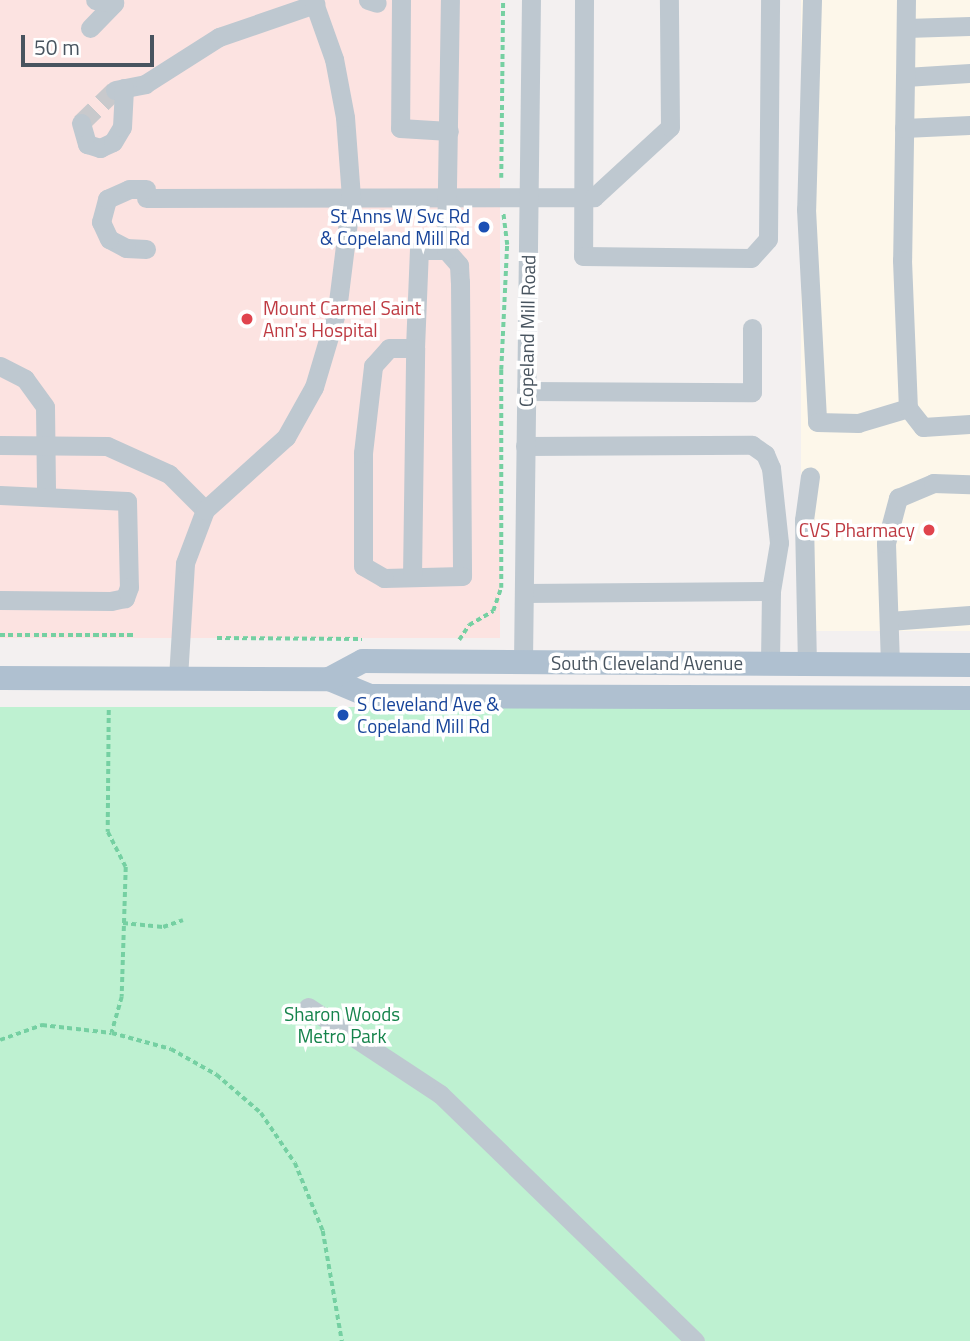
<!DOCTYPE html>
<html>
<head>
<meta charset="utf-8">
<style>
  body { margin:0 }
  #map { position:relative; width:970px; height:1341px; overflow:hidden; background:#f3f0f0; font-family:"Titillium Web",sans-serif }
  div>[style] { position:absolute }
  .commercial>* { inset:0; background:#fdf7ea; transform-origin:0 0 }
  .medical>* { inset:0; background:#fce3e1; transform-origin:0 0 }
  .green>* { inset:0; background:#bef1d1; transform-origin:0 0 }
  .minor-tunnel>* { height:19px; margin-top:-9.5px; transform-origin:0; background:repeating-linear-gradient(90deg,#c8c9cc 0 19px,transparent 0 29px) }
  .path>* { height:3.5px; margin-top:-1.75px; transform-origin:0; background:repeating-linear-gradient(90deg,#75d0a2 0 5px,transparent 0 8.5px) }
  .minor>* { height:19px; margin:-9.5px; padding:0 9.5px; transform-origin:9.5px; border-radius:9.5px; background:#bec8d0 }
  .major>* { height:24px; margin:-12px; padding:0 12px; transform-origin:12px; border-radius:12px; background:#afc0d0 }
  .dots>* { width:19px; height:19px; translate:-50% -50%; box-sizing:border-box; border:4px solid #fff; border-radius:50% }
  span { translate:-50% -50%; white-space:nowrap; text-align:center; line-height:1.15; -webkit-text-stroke:7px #fff; paint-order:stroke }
  .transit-label { font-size:19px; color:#164399 }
  .right { translate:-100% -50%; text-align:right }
  .left { translate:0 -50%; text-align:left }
  .health-label { font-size:19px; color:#be3a42 }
  .street-label { font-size:19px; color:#48545f }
  .park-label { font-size:19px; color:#15834b }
  .scale { position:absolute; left:21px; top:35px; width:133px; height:32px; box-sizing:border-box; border:4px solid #48545f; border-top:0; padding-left:9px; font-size:21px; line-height:24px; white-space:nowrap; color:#48545f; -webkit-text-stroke:5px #fff; paint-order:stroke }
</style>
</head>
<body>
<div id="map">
  <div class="commercial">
    <i style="left:801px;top:0;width:169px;height:631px"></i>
  </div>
  <div class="medical">
    <i style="left:0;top:0;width:500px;height:638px"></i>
  </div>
  <div class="green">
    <i style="left:0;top:707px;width:970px;height:634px"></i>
  </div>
  <div class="minor-tunnel">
    <i style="left:81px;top:123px;width:47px;rotate:-44.1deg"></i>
  </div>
  <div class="path">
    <i style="left:501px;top:178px;width:178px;rotate:-89.4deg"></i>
    <i style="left:0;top:635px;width:135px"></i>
    <i style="left:217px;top:638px;width:145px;rotate:0.4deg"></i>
    <i style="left:459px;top:640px;width:18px;rotate:-56deg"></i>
    <i style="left:469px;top:625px;width:28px;rotate:-30deg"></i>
    <i style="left:493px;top:611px;width:24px;rotate:-71deg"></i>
    <i style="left:501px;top:588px;width:218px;rotate:-90deg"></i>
    <i style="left:501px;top:370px;width:125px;rotate:-87.3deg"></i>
    <i style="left:507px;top:245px;width:31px;rotate:-97deg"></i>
    <i style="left:109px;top:710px;width:122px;rotate:90.5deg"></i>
    <i style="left:108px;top:832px;width:39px;rotate:63deg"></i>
    <i style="left:126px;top:867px;width:130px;rotate:91.8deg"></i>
    <i style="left:122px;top:997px;width:37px;rotate:106deg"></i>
    <i style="left:123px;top:923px;width:40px;rotate:5.7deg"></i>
    <i style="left:163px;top:927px;width:21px;rotate:-19deg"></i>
    <i style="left:0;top:1040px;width:45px;rotate:-19.7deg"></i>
    <i style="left:42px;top:1025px;width:70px;rotate:6.5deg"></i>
    <i style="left:112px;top:1033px;width:61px;rotate:15.2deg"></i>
    <i style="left:171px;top:1049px;width:53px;rotate:29.5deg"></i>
    <i style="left:217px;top:1075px;width:58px;rotate:40.8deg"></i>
    <i style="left:261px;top:1113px;width:60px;rotate:55.8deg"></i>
    <i style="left:295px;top:1163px;width:74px;rotate:67.6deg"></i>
    <i style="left:323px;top:1231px;width:112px;rotate:80.2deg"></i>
  </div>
  <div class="minor">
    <i style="left:368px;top:0;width:9px;rotate:18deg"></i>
    <i style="left:401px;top:0;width:128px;rotate:90.4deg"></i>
    <i style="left:400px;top:128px;width:49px;rotate:3.5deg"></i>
    <i style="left:584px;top:0;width:256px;rotate:90.2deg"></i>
    <i style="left:583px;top:256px;width:168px;rotate:0.7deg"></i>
    <i style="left:751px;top:258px;width:25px;rotate:-48deg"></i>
    <i style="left:768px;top:239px;width:239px;rotate:-89.5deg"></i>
    <i style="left:812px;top:0;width:209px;rotate:91.6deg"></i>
    <i style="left:806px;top:209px;width:213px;rotate:87deg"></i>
    <i style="left:817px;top:422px;width:41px;rotate:1.4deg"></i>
    <i style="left:858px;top:423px;width:52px;rotate:-16.7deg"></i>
    <i style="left:90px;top:28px;width:35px;rotate:-46deg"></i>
    <i style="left:114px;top:3px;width:19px;rotate:-171deg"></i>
    <i style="left:906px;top:28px;width:64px;rotate:-1.8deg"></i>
    <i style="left:970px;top:73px;width:65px;rotate:176.5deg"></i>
    <i style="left:905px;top:77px;width:183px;rotate:90.9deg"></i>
    <i style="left:902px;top:260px;width:148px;rotate:87.7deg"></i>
    <i style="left:908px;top:408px;width:24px;rotate:52deg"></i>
    <i style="left:923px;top:427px;width:47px;rotate:-3.7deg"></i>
    <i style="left:905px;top:80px;width:80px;rotate:-89.3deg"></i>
    <i style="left:115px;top:90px;width:31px;rotate:-11deg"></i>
    <i style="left:145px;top:84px;width:88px;rotate:-32.4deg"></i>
    <i style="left:219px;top:37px;width:102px;rotate:-19deg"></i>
    <i style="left:81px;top:123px;width:22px;rotate:74deg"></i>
    <i style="left:87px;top:144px;width:14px;rotate:17deg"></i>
    <i style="left:100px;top:148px;width:14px;rotate:-25deg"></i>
    <i style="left:113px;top:142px;width:17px;rotate:-59deg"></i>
    <i style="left:122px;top:127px;width:39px;rotate:-87deg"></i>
    <i style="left:904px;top:128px;width:66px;rotate:-2.6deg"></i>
    <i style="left:146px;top:198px;width:448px;rotate:-0.1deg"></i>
    <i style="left:594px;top:197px;width:103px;rotate:-42.6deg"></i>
    <i style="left:670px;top:127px;width:127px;rotate:-90.5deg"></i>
    <i style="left:146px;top:249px;width:20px;rotate:-177deg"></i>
    <i style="left:126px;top:248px;width:19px;rotate:-152deg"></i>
    <i style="left:109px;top:239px;width:19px;rotate:-115deg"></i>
    <i style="left:101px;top:222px;width:24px;rotate:-75deg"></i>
    <i style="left:107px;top:199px;width:24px;rotate:-24deg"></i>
    <i style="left:129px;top:189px;width:17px"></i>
    <i style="left:446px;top:250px;width:20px;rotate:49deg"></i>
    <i style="left:459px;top:265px;width:17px;rotate:87deg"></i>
    <i style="left:460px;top:282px;width:294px;rotate:89.6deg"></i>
    <i style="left:462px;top:576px;width:78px;rotate:178.5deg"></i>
    <i style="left:384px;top:578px;width:24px;rotate:-150deg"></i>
    <i style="left:363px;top:566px;width:113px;rotate:-90deg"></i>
    <i style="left:363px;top:453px;width:88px;rotate:-83.4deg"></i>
    <i style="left:373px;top:366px;width:24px;rotate:-48deg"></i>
    <i style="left:389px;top:348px;width:26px"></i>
    <i style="left:415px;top:348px;width:98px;rotate:-87.7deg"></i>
    <i style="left:419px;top:250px;width:27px"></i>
    <i style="left:446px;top:250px;width:250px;rotate:-89.1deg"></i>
    <i style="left:0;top:366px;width:28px;rotate:27deg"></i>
    <i style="left:25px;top:379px;width:34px;rotate:54deg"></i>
    <i style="left:45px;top:407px;width:86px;rotate:89.3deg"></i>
    <i style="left:526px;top:391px;width:226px;rotate:0.3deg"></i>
    <i style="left:752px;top:392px;width:64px;rotate:-90deg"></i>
    <i style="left:0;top:445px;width:107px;rotate:0.5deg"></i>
    <i style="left:107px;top:446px;width:68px;rotate:24.3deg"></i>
    <i style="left:169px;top:474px;width:51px;rotate:45deg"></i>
    <i style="left:525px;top:446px;width:227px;rotate:-0.3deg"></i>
    <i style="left:752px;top:445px;width:16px;rotate:35deg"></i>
    <i style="left:765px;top:454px;width:15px;rotate:67deg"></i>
    <i style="left:771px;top:468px;width:75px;rotate:83.9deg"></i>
    <i style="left:779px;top:543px;width:49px;rotate:99.5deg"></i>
    <i style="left:771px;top:591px;width:73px;rotate:90.8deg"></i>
    <i style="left:0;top:495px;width:127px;rotate:2.7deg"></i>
    <i style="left:127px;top:501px;width:86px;rotate:88.7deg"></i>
    <i style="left:129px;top:587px;width:12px;rotate:110deg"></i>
    <i style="left:125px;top:598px;width:14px;rotate:168deg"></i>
    <i style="left:111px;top:601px;width:111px;rotate:-179.5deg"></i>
    <i style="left:412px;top:577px;width:229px;rotate:-89.2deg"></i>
    <i style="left:524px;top:593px;width:247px;rotate:-0.5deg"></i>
    <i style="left:889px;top:621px;width:81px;rotate:-4.2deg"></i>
    <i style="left:523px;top:662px;width:662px;rotate:-89.31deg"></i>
    <i style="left:890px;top:664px;width:121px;rotate:-91.9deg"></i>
    <i style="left:886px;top:543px;width:47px;rotate:-75.1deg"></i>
    <i style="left:898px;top:498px;width:38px;rotate:-23deg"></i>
    <i style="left:933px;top:483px;width:37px;rotate:2deg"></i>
    <i style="left:807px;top:665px;width:145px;rotate:-91.2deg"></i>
    <i style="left:804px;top:520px;width:44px;rotate:-82.2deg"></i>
    <i style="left:178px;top:678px;width:115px;rotate:-86.5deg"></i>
    <i style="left:185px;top:563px;width:57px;rotate:-69.3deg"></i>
    <i style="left:205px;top:510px;width:109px;rotate:-42deg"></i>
    <i style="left:286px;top:437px;width:57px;rotate:-60.8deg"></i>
    <i style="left:314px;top:387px;width:80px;rotate:-73.4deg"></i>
    <i style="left:337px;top:310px;width:114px;rotate:-82.9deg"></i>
    <i style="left:351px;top:197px;width:80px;rotate:-94.3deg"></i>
    <i style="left:345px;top:117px;width:59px;rotate:-100.7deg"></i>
    <i style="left:334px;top:59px;width:63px;rotate:-109.6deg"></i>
    <i style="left:308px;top:1007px;width:158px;rotate:33.4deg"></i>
    <i style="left:440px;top:1094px;width:355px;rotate:44.1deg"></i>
  </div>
  <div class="major">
    <i style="left:0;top:678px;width:329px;rotate:0.2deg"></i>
    <i style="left:329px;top:679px;width:44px;rotate:22.5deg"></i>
    <i style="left:370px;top:696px;width:600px;rotate:0.19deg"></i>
    <i style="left:329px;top:679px;width:38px;rotate:-28deg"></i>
    <i style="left:363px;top:661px;width:607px;rotate:0.38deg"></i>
  </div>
  <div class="dots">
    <i style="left:484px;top:227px;background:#1a4fb4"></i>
    <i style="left:247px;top:319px;background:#e0444e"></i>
    <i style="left:929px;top:530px;background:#e0444e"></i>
    <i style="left:343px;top:715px;background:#1a4fb4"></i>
  </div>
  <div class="transit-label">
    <span class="right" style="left:470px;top:227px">St Anns W Svc Rd<br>&amp; Copeland Mill Rd</span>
    <span class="left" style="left:357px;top:715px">S Cleveland Ave &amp;<br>Copeland Mill Rd</span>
  </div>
  <div class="health-label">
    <span class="left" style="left:263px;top:319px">Mount Carmel Saint<br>Ann's Hospital</span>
    <span class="right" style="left:915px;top:530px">CVS Pharmacy</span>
  </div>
  <div class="street-label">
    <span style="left:527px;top:331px;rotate:-89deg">Copeland Mill Road</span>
    <span style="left:647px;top:663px">South Cleveland Avenue</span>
  </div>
  <div class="park-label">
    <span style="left:342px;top:1025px">Sharon Woods<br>Metro Park</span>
  </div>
  <div class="scale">50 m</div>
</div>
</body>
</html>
